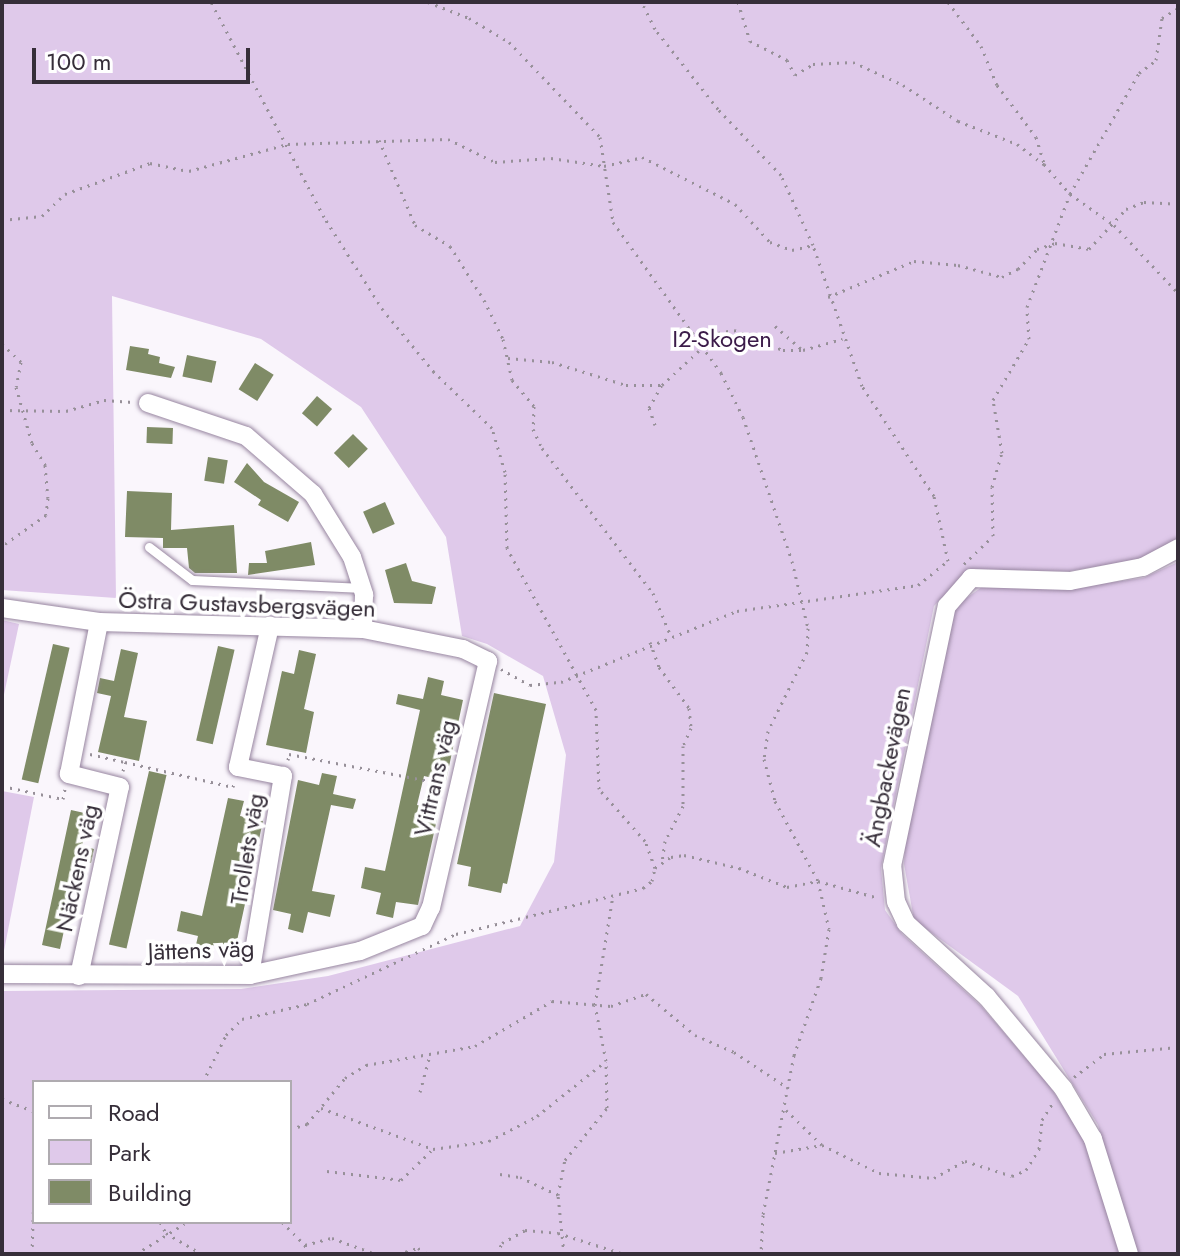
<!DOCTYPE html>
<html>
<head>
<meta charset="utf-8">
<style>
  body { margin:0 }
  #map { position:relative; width:1180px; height:1256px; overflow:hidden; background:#faf6fc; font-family:Jost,sans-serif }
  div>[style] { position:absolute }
  .green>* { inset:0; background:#dfc9ea }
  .building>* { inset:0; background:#7f8b66; transform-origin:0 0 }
  .path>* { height:3px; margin-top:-1.5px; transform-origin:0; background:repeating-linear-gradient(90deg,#979099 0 2px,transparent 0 8px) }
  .roads { filter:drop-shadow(0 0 2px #9785a0) drop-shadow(0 0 2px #9785a0) }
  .lane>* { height:9px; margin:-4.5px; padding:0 4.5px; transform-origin:4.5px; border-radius:4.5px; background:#fff }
  .street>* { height:18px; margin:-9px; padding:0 9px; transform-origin:9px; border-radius:9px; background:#fff }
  span { translate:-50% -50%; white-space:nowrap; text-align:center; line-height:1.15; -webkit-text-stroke:7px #fff; paint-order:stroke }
  .park-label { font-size:24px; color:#3b1b49 }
  .street-label { font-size:24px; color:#362e39 }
  .frame { position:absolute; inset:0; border:4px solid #362e39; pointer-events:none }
  .legend { position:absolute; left:32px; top:1080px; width:260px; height:144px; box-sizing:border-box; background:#fff; border:2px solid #afabb0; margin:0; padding:10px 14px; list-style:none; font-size:24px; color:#362e39 }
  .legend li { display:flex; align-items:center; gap:16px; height:40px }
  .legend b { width:40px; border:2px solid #afabb0 }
  .scale { position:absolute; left:32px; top:48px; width:218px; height:36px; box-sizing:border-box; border:4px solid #362e39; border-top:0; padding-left:10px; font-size:24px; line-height:28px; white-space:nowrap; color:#362e39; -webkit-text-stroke:6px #fff; paint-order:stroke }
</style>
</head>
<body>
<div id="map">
  <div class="green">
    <i style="clip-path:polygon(evenodd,2px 2px,1178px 2px,1178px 538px,1141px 559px,1070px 571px,969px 570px,934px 606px,881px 868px,885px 910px,902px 934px,981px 1006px,1049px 1085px,1086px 1141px,1121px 1254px,2px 1254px,2px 991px,241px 989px,328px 976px,520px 926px,554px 862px,566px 755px,543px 676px,487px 644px,462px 636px,446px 537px,361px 407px,261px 339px,112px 296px,116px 598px,2px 590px,2px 2px,34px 1082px,290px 1082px,290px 1222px,34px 1222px,34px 1082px)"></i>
    <i style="clip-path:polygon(1178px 562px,1178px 1254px,1135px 1254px,1098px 1125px,1018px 996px,914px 920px,904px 864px,907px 818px,955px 606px,982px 587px,1072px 588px,1143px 578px)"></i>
    <i style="clip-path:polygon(2px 620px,19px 624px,2px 704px)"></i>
    <i style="clip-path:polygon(2px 791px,34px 797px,2px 961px)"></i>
  </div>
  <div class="building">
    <i style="clip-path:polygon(130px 346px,149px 349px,148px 354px,160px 357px,159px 363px,175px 367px,171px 378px,126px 370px)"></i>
    <i style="left:187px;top:355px;width:30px;height:22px;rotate:12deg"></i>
    <i style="left:255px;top:363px;width:22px;height:31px;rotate:32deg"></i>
    <i style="left:317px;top:396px;width:20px;height:23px;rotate:41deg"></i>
    <i style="left:147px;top:427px;width:26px;height:16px;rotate:2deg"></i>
    <i style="left:353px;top:434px;width:21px;height:27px;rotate:45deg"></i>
    <i style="left:208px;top:457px;width:20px;height:24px;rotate:9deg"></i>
    <i style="clip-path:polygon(247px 463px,264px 482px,299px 502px,288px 522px,258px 505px,261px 500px,234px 482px)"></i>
    <i style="clip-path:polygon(127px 491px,172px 493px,171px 530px,234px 525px,237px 573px,195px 573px,189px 568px,187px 548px,163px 548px,163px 538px,125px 537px)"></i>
    <i style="left:385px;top:502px;width:24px;height:24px;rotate:66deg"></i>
    <i style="clip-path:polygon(311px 542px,315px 565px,248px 575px,249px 563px,267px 563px,265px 551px)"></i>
    <i style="clip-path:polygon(406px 563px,412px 581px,436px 587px,432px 604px,394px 603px,385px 570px)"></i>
    <i style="left:53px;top:644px;width:17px;height:139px;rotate:13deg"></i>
    <i style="left:218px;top:646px;width:17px;height:97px;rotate:13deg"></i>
    <i style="clip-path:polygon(121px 649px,138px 653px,124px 717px,147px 721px,139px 761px,98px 752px,111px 696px,97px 693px,100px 678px,114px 681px)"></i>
    <i style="clip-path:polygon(299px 650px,316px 654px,304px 709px,314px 712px,306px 753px,266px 745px,282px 671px,294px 674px)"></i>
    <i style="clip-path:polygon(428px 677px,444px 681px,441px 695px,463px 700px,446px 781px,424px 776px,417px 805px,439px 810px,418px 905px,396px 902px,393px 918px,376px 914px,381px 893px,361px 888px,365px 867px,385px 871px,420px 710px,396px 704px,398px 694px,423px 699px)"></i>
    <i style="clip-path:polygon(494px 693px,546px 704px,507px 884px,503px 883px,501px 893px,468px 886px,471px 867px,457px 864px)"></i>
    <i style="left:149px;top:771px;width:18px;height:178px;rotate:13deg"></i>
    <i style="clip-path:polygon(322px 773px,337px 776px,333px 794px,356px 799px,353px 809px,331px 805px,312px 891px,335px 895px,330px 917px,308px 912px,303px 933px,288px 929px,291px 914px,273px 910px,298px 780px,319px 785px)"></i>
    <i style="clip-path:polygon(228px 798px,244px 801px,240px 816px,263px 821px,235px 950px,212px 945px,209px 961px,193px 958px,198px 936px,177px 931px,181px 911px,202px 916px)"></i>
    <i style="clip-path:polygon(71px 810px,89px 814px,82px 846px,94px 849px,91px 863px,79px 861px,60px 949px,42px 945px)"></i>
  </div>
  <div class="path">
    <i style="left:428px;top:2px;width:44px;rotate:21.3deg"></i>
    <i style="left:469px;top:18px;width:47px;rotate:31deg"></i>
    <i style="left:509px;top:42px;width:132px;rotate:46.2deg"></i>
    <i style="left:600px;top:137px;width:86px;rotate:81.3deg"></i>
    <i style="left:613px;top:222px;width:186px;rotate:54.4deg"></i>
    <i style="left:721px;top:373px;width:49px;rotate:63.4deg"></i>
    <i style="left:743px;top:417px;width:152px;rotate:71.2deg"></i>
    <i style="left:792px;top:561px;width:69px;rotate:76.6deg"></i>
    <i style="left:808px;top:628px;width:24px;rotate:92deg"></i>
    <i style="left:807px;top:652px;width:88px;rotate:116.3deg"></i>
    <i style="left:768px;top:731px;width:28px;rotate:98deg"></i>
    <i style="left:764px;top:759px;width:43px;rotate:75.3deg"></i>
    <i style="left:775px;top:801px;width:91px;rotate:61.7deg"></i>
    <i style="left:818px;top:881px;width:49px;rotate:77.1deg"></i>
    <i style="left:829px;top:929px;width:50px;rotate:99.3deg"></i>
    <i style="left:821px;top:978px;width:82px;rotate:109.3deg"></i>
    <i style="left:794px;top:1055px;width:163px;rotate:101deg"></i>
    <i style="left:763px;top:1215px;width:39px;rotate:93deg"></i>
    <i style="left:738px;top:2px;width:41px;rotate:72.9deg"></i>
    <i style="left:750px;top:41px;width:42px;rotate:27.2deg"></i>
    <i style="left:787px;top:60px;width:17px;rotate:62deg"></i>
    <i style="left:795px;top:75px;width:21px;rotate:-31deg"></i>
    <i style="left:813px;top:64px;width:40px;rotate:-2.9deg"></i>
    <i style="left:853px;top:62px;width:55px;rotate:24.7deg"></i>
    <i style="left:903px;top:85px;width:66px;rotate:33.2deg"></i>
    <i style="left:958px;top:121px;width:63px;rotate:21.3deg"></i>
    <i style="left:1017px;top:144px;width:34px;rotate:37deg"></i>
    <i style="left:1044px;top:164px;width:40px;rotate:49deg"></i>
    <i style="left:1070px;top:194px;width:54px;rotate:35.2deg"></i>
    <i style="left:1114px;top:225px;width:93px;rotate:46.7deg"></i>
    <i style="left:948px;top:2px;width:55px;rotate:53.1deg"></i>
    <i style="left:981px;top:46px;width:42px;rotate:67.7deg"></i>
    <i style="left:997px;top:85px;width:65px;rotate:53.1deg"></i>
    <i style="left:1036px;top:137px;width:28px;rotate:73deg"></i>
    <i style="left:1177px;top:2px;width:1px"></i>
    <i style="left:379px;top:140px;width:92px;rotate:67deg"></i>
    <i style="left:415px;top:225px;width:41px;rotate:31deg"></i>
    <i style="left:450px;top:246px;width:64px;rotate:57.8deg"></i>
    <i style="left:484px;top:300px;width:43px;rotate:64deg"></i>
    <i style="left:503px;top:339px;width:42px;rotate:77.6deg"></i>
    <i style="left:512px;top:380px;width:34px;rotate:50deg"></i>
    <i style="left:534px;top:406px;width:23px;rotate:92deg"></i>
    <i style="left:533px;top:429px;width:21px;rotate:65deg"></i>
    <i style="left:542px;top:448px;width:183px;rotate:52.6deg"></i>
    <i style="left:653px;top:593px;width:44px;rotate:67.5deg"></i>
    <i style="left:2px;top:220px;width:40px;rotate:-5.7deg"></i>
    <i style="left:42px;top:216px;width:32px;rotate:-44deg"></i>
    <i style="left:65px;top:194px;width:90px;rotate:-20deg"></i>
    <i style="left:150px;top:163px;width:40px;rotate:12deg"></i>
    <i style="left:189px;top:171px;width:103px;rotate:-15.3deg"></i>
    <i style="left:288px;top:144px;width:160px;rotate:-1.8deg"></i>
    <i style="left:448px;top:139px;width:52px;rotate:26.1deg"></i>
    <i style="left:495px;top:162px;width:56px;rotate:-4.1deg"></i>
    <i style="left:551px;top:158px;width:54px;rotate:8.6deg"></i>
    <i style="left:604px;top:166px;width:39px;rotate:-13deg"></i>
    <i style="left:642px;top:157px;width:104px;rotate:26.8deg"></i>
    <i style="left:735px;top:204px;width:52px;rotate:47.4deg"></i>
    <i style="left:770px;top:242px;width:23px;rotate:20deg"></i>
    <i style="left:792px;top:250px;width:22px;rotate:-13deg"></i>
    <i style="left:828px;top:297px;width:93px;rotate:-22.7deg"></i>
    <i style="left:914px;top:261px;width:44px;rotate:5.2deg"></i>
    <i style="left:958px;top:265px;width:46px;rotate:15.3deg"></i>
    <i style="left:1002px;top:277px;width:18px;rotate:-27deg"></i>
    <i style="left:1018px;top:269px;width:28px;rotate:-46deg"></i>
    <i style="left:1037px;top:249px;width:19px;rotate:-18deg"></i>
    <i style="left:1055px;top:243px;width:35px;rotate:10deg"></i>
    <i style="left:1089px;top:249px;width:54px;rotate:-47.2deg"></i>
    <i style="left:1126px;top:209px;width:19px;rotate:-21deg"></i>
    <i style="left:1144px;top:202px;width:34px;rotate:3deg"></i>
    <i style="left:775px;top:326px;width:37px;rotate:41deg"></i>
    <i style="left:803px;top:350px;width:41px;rotate:-15.8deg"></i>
    <i style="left:2px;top:344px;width:26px;rotate:43deg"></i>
    <i style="left:21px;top:362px;width:25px;rotate:101deg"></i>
    <i style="left:16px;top:387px;width:58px;rotate:74.1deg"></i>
    <i style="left:32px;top:443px;width:26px;rotate:59deg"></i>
    <i style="left:45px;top:465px;width:33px;rotate:85deg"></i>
    <i style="left:48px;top:498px;width:17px;rotate:97deg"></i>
    <i style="left:46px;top:515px;width:54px;rotate:144.8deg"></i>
    <i style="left:508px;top:358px;width:44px;rotate:5.2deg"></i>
    <i style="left:552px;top:362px;width:77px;rotate:17.3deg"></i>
    <i style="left:626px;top:385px;width:34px"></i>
    <i style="left:2px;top:410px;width:64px;rotate:0.9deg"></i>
    <i style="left:66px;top:411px;width:40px;rotate:-16deg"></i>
    <i style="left:104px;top:400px;width:29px;rotate:4deg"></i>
    <i style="left:655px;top:425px;width:18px;rotate:-109deg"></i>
    <i style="left:649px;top:408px;width:26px;rotate:-61deg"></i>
    <i style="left:662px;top:385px;width:76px;rotate:-42.9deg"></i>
    <i style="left:718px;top:333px;width:16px;rotate:-11deg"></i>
    <i style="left:734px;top:330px;width:53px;rotate:22.2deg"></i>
    <i style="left:783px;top:350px;width:20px"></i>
    <i style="left:964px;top:564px;width:40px;rotate:-44deg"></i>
    <i style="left:993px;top:536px;width:49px;rotate:-91.2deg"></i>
    <i style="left:992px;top:487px;width:35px;rotate:-74deg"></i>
    <i style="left:1002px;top:453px;width:54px;rotate:-99.6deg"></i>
    <i style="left:993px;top:400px;width:71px;rotate:-59.5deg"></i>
    <i style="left:1029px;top:339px;width:32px;rotate:-94deg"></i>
    <i style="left:1027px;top:307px;width:121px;rotate:-69.2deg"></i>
    <i style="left:1070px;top:194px;width:139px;rotate:-60.3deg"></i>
    <i style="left:1139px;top:73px;width:21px;rotate:-37deg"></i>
    <i style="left:1156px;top:60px;width:42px;rotate:-81.9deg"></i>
    <i style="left:1162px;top:18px;width:19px;rotate:-32deg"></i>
    <i style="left:650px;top:642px;width:27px;rotate:70deg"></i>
    <i style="left:659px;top:667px;width:51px;rotate:53.8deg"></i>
    <i style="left:689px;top:708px;width:20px;rotate:84deg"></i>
    <i style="left:691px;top:728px;width:20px;rotate:114deg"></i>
    <i style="left:683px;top:746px;width:60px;rotate:90deg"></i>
    <i style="left:683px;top:806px;width:39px;rotate:117deg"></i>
    <i style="left:665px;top:841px;width:22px;rotate:98deg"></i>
    <i style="left:501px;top:669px;width:33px;rotate:29deg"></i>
    <i style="left:530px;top:685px;width:31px;rotate:-6deg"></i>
    <i style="left:561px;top:682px;width:190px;rotate:-22deg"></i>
    <i style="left:737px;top:611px;width:183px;rotate:-8.2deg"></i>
    <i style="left:918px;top:585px;width:38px;rotate:-39deg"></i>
    <i style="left:948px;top:561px;width:66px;rotate:-102.2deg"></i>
    <i style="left:934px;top:496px;width:131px;rotate:-123.2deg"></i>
    <i style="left:862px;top:386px;width:149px;rotate:-109.2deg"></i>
    <i style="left:813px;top:245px;width:77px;rotate:-114.6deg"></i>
    <i style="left:781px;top:175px;width:91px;rotate:-133.7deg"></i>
    <i style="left:718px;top:109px;width:102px;rotate:-128.2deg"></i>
    <i style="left:655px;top:29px;width:30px;rotate:-116deg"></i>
    <i style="left:90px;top:754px;width:36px;rotate:13deg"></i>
    <i style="left:288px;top:760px;width:6px;rotate:-81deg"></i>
    <i style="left:289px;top:754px;width:159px;rotate:10.9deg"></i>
    <i style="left:123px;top:771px;width:9px;rotate:-77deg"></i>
    <i style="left:125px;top:762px;width:111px;rotate:13deg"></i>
    <i style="left:233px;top:787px;width:4px;rotate:-76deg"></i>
    <i style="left:2px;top:786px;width:62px;rotate:12deg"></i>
    <i style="left:63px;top:799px;width:10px;rotate:-79deg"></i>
    <i style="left:655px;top:868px;width:19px;rotate:-35deg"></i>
    <i style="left:671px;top:857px;width:13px;rotate:-9deg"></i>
    <i style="left:684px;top:855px;width:57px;rotate:13.3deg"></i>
    <i style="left:739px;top:868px;width:52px;rotate:21.6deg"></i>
    <i style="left:787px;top:887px;width:32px;rotate:-11deg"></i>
    <i style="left:818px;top:881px;width:63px;rotate:15.6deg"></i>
    <i style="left:1074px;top:1077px;width:38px;rotate:-37deg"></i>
    <i style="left:1104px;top:1054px;width:74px;rotate:-5.4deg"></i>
    <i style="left:203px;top:1082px;width:52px;rotate:-63.9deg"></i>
    <i style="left:226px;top:1035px;width:23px;rotate:-45deg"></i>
    <i style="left:242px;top:1019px;width:67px;rotate:-13deg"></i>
    <i style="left:307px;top:1004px;width:165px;rotate:-25.2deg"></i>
    <i style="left:456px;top:934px;width:193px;rotate:-13.8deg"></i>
    <i style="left:643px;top:888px;width:11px;rotate:-38deg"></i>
    <i style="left:652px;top:881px;width:13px;rotate:-77deg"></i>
    <i style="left:655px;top:868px;width:29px;rotate:-110deg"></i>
    <i style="left:645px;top:841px;width:69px;rotate:-131.5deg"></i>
    <i style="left:599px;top:789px;width:79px;rotate:-92.2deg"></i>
    <i style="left:596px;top:710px;width:185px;rotate:-118.8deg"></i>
    <i style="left:507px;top:548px;width:76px;rotate:-91.5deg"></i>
    <i style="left:505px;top:472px;width:46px;rotate:-106.5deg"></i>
    <i style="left:492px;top:428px;width:81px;rotate:-136deg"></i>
    <i style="left:434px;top:372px;width:80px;rotate:-129.4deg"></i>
    <i style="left:383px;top:310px;width:110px;rotate:-122.4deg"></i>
    <i style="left:324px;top:217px;width:243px;rotate:-117.7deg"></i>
    <i style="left:420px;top:1092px;width:39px;rotate:-75deg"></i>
    <i style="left:2px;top:1099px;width:34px;rotate:21deg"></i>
    <i style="left:321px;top:1108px;width:119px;rotate:20.1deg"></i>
    <i style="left:433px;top:1149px;width:57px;rotate:-8.1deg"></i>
    <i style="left:489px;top:1141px;width:54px;rotate:-27.5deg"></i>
    <i style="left:537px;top:1116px;width:88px;rotate:-38.6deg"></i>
    <i style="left:786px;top:1110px;width:50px;rotate:44.2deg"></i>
    <i style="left:822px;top:1145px;width:64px;rotate:26.2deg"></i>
    <i style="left:879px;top:1173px;width:55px;rotate:5.2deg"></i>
    <i style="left:934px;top:1178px;width:35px;rotate:-29deg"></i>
    <i style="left:965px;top:1161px;width:49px;rotate:17.7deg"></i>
    <i style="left:1012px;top:1176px;width:15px;rotate:-23deg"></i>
    <i style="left:1026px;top:1170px;width:25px;rotate:-58deg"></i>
    <i style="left:1039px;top:1149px;width:29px;rotate:-84deg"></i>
    <i style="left:1042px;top:1120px;width:22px;rotate:-58deg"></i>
    <i style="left:290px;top:1129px;width:18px;rotate:-16deg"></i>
    <i style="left:307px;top:1124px;width:60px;rotate:-50.4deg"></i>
    <i style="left:345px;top:1078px;width:25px;rotate:-32deg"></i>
    <i style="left:366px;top:1065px;width:111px;rotate:-9.9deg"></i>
    <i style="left:475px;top:1046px;width:89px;rotate:-30.3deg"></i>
    <i style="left:552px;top:1001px;width:59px;rotate:4.8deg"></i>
    <i style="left:611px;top:1006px;width:37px;rotate:-19deg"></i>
    <i style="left:646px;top:994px;width:64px;rotate:39.9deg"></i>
    <i style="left:695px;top:1035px;width:43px;rotate:23.6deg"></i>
    <i style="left:734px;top:1052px;width:65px;rotate:33.7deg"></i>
    <i style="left:775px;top:1153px;width:48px;rotate:-9.7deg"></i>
    <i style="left:327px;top:1171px;width:75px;rotate:6.9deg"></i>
    <i style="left:401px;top:1180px;width:45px;rotate:-44.1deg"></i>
    <i style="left:500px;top:1174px;width:20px;rotate:9deg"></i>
    <i style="left:520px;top:1177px;width:42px;rotate:25.3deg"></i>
    <i style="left:160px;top:1222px;width:13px;rotate:61deg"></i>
    <i style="left:166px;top:1233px;width:42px;rotate:30.3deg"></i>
    <i style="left:282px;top:1222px;width:33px;rotate:45deg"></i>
    <i style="left:305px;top:1245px;width:28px;rotate:-15deg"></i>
    <i style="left:332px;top:1238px;width:47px;rotate:20deg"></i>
    <i style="left:305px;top:1245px;width:9px;rotate:72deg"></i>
    <i style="left:32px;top:1254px;width:63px;rotate:-88.2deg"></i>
    <i style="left:136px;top:1254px;width:57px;rotate:-32deg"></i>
    <i style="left:398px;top:1254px;width:21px;rotate:-17deg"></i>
    <i style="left:418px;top:1248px;width:12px;rotate:31deg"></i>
    <i style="left:497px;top:1254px;width:12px;rotate:-66deg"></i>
    <i style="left:502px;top:1243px;width:26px;rotate:-29deg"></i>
    <i style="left:525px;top:1230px;width:33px;rotate:5deg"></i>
    <i style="left:558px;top:1233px;width:69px;rotate:17.7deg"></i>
    <i style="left:564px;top:1254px;width:59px;rotate:-95.8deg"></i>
    <i style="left:558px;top:1195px;width:36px;rotate:-79deg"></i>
    <i style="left:565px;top:1160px;width:67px;rotate:-51.1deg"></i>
    <i style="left:607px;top:1108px;width:47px;rotate:-91.2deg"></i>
    <i style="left:606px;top:1061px;width:57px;rotate:-101.1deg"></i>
    <i style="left:595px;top:1005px;width:111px;rotate:-80.7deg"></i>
  </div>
  <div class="roads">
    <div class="lane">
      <i style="left:149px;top:547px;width:54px;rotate:37.5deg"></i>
      <i style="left:192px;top:580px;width:171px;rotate:2.7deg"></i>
    </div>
    <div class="street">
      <i style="left:148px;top:403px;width:103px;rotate:18.6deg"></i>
      <i style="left:246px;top:436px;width:89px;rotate:40.9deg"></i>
      <i style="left:313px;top:494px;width:74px;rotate:58.2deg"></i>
      <i style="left:352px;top:557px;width:40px;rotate:72deg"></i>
      <i style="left:364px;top:595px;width:34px;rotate:92deg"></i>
      <i style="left:2px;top:608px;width:98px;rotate:8.2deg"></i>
      <i style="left:99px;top:622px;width:264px;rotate:1.5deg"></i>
      <i style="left:363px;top:629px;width:102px;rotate:11.3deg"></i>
      <i style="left:463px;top:649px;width:28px;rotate:26deg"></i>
      <i style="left:488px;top:661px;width:253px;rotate:103deg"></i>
      <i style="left:431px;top:907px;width:21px;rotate:115deg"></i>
      <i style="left:422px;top:926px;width:67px;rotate:158deg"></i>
      <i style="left:360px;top:951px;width:113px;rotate:167.7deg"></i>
      <i style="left:250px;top:975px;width:248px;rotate:-179.8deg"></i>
      <i style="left:250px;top:975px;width:202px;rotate:-80.6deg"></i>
      <i style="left:283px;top:776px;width:46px;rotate:-168.7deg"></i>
      <i style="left:238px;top:767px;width:145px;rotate:-77.2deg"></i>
      <i style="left:79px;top:976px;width:193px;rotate:-77.8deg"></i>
      <i style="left:120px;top:787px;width:53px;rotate:-165.7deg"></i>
      <i style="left:69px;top:774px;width:155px;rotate:-78.8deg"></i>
      <i style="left:1129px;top:1254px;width:121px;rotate:-107.4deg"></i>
      <i style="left:1093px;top:1139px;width:59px;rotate:-120.5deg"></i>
      <i style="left:1063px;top:1088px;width:119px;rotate:-129.9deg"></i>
      <i style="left:987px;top:997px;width:110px;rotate:-137.6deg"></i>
      <i style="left:906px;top:923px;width:23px;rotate:-115deg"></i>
      <i style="left:896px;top:902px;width:36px;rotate:-96deg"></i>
      <i style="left:892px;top:866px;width:266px;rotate:-78.1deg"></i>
      <i style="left:947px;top:606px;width:37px;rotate:-49deg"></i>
      <i style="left:971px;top:578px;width:99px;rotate:1.7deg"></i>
      <i style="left:1070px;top:581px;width:74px;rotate:-10.9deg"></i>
      <i style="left:1143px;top:567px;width:40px;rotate:-28deg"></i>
    </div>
  </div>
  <div class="park-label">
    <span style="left:722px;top:339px">I2-Skogen</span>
  </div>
  <div class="street-label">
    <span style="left:247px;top:604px;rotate:2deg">Östra Gustavsbergsvägen</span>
    <span style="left:887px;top:767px;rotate:-79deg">Ängbackevägen</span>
    <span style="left:435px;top:778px;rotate:-77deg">Vittrans väg</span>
    <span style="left:247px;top:849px;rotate:-81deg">Trollets väg</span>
    <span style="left:77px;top:868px;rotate:-78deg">Näckens väg</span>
    <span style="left:201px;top:950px;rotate:-2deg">Jättens väg</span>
  </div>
  <div class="frame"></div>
  <ul class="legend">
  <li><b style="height:10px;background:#fff"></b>Road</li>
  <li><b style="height:22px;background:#dfc9ea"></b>Park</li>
  <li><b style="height:22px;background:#7f8b66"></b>Building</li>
  </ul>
  <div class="scale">100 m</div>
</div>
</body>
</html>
